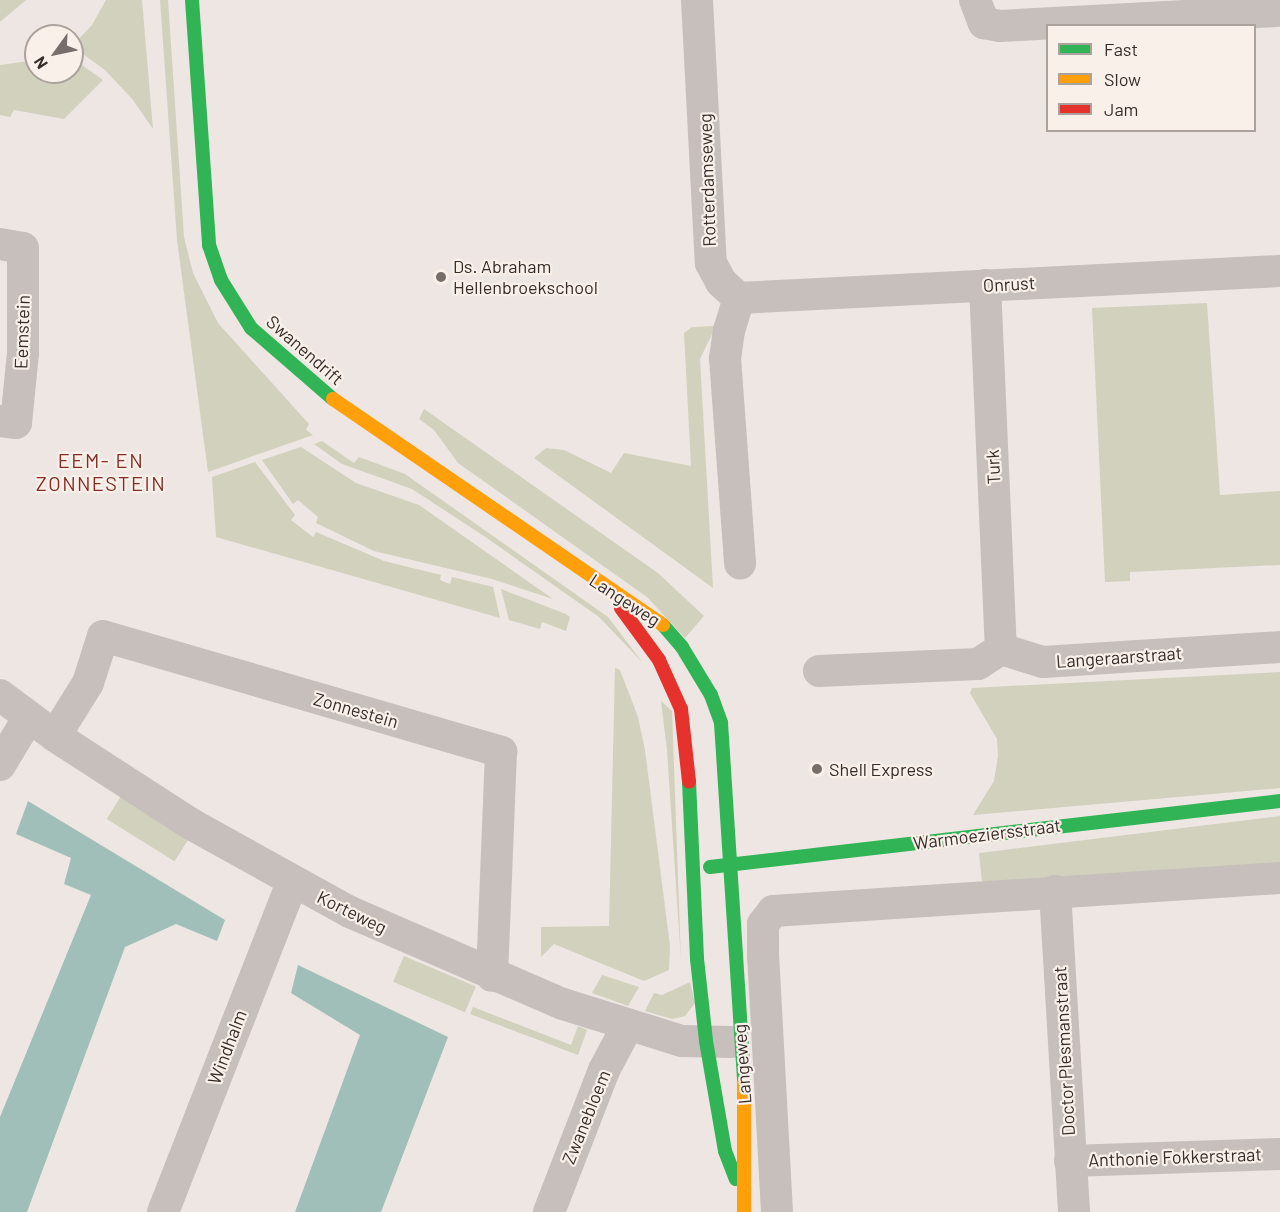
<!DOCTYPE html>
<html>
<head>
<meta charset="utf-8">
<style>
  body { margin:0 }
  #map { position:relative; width:1280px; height:1212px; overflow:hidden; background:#eee6e2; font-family:Barlow,sans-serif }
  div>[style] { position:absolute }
  .green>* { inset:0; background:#d1d1bd; transform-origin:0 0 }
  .water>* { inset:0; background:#a0bfb9 }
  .street>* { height:32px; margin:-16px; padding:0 16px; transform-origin:16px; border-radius:16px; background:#c6bfbb }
  .fast>* { height:14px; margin:-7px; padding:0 7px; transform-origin:7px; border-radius:7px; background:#30b455 }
  .slow>* { height:14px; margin:-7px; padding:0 7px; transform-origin:7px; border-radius:7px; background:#ff9f0a }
  .jam>* { height:14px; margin:-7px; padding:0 7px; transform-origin:7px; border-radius:7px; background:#e5322d }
  .dots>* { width:16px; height:16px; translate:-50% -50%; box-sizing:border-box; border:3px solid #f9f0ea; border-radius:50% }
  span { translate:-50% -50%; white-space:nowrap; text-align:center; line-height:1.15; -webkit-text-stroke:4.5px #f9f0ea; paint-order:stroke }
  .street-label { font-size:18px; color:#372c29 }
  .poi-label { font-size:18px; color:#372c29 }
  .left { translate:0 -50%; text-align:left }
  .neighbourhood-label { font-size:20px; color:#832d25; letter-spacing:1.5px }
  .legend { position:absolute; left:1046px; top:24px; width:210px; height:108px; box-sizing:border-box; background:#f9f0ea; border:2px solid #aba29d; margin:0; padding:8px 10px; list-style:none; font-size:18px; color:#372c29 }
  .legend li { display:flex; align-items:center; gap:12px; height:30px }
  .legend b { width:30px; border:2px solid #aba29d }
  .north { position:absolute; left:24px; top:24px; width:60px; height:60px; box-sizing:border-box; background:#f9f0ea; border:2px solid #aba29d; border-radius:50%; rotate:237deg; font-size:16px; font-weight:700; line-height:24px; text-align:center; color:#372c29 }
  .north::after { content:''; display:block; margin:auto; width:21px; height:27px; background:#776d6a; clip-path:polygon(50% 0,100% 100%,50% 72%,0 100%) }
</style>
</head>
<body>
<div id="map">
  <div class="green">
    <i style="clip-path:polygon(0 0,26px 0,0 22px)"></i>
    <i style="clip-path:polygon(106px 0,142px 0,153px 129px,133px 100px,105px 70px,72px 46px,92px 25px)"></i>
    <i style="clip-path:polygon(160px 0,168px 0,184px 237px,193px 273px,218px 323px,309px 424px,306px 430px,313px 435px,208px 472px,177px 240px)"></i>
    <i style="clip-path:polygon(72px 58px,103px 80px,64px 119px,14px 110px,10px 117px,0 115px,0 65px,36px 60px,36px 72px,72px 72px)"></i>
    <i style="clip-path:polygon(1207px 303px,1220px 495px,1280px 491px,1280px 565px,1130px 572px,1130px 581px,1105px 582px,1092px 308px)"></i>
    <i style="clip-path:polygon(716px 326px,700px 359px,713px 588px,534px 458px,546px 448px,564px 450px,611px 473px,624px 453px,691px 466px,684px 333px,692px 327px)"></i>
    <i style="clip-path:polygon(424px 409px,658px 573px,704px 616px,685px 638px,647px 597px,458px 463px,434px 430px,419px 419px)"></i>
    <i style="clip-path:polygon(322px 441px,354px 463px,359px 457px,405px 474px,608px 617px,642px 662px,599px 617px,484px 536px,412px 489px,342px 464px,314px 444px)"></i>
    <i style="clip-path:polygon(301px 447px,356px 483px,419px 505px,553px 599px,492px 579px,374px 551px,316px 523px,318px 517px,298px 500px,293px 504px,262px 460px)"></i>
    <i style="clip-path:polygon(255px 462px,295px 515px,291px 520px,313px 537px,316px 532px,384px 561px,441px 575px,440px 580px,450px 584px,452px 577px,493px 587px,500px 618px,216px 537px,212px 477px)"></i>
    <i style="clip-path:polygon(501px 589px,566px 614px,570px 617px,566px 631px,542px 622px,540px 629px,509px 620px)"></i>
    <i style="clip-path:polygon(615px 668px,620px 670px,638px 717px,645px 750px,670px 946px,669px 970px,644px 981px,554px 944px,541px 957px,541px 927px,609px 926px)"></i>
    <i style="clip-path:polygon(1280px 672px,1280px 788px,973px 815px,994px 781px,998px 756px,997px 739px,970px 693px,972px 688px)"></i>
    <i style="clip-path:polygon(661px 701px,672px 711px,681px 961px,667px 750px)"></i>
    <i style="left:121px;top:796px;width:80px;height:27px;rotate:32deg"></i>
    <i style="clip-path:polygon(1280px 816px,1280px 865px,982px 883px,979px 853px)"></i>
    <i style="left:404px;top:956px;width:78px;height:28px;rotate:23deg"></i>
    <i style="clip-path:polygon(602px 975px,639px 987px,628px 1006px,592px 993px)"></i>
    <i style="clip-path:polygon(690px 982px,695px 1003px,685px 1016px,672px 1019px,645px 1011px,654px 993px,662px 995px)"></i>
    <i style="clip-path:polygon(473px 1007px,571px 1045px,578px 1026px,587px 1030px,578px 1055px,470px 1014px)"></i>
  </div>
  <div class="water">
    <i style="clip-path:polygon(28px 801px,225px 920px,217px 941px,176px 924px,125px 947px,27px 1212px,0 1212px,0 1117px,91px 895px,64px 884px,71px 858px,16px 834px)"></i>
    <i style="clip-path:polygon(298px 965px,448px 1037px,381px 1212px,295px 1212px,360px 1035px,291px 993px)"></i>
  </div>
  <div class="street">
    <i style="left:697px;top:0;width:263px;rotate:87deg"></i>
    <i style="left:711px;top:263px;width:21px;rotate:62deg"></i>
    <i style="left:721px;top:282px;width:24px;rotate:42deg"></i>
    <i style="left:739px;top:298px;width:34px;rotate:107deg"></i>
    <i style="left:729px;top:330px;width:28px;rotate:98deg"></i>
    <i style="left:725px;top:358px;width:206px;rotate:85.8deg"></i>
    <i style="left:975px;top:0;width:25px;rotate:69deg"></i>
    <i style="left:984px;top:23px;width:16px;rotate:11deg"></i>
    <i style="left:1000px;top:26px;width:280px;rotate:-3.1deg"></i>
    <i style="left:0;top:244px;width:23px;rotate:10deg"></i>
    <i style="left:23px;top:248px;width:105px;rotate:90deg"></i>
    <i style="left:23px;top:353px;width:70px;rotate:95.7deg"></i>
    <i style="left:16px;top:423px;width:16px;rotate:-173deg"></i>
    <i style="left:985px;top:285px;width:364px;rotate:87.5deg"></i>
    <i style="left:739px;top:298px;width:542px;rotate:-2.86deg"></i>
    <i style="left:819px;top:671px;width:159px;rotate:-2.5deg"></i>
    <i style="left:978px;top:664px;width:27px;rotate:-33deg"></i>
    <i style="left:1001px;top:649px;width:44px;rotate:17.2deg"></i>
    <i style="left:1043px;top:662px;width:237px;rotate:-3.6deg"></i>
    <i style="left:0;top:695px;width:69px;rotate:36.7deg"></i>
    <i style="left:55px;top:736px;width:162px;rotate:32.9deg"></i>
    <i style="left:191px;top:824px;width:182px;rotate:29deg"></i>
    <i style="left:350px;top:912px;width:232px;rotate:23.4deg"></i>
    <i style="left:563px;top:1004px;width:125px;rotate:17.3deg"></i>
    <i style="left:682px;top:1041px;width:49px;rotate:1.2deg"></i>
    <i style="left:55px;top:736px;width:62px;rotate:-58.1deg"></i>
    <i style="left:88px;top:683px;width:49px;rotate:-72.3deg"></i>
    <i style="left:103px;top:636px;width:415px;rotate:16.2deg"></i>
    <i style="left:501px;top:752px;width:224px;rotate:92.3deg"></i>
    <i style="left:0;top:765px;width:56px;rotate:-58.9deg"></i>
    <i style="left:1055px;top:891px;width:322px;rotate:86.6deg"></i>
    <i style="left:1070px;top:1161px;width:210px;rotate:-1.9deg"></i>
    <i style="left:163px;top:1212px;width:354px;rotate:-68.6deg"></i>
    <i style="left:549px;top:1212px;width:152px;rotate:-68.8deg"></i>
    <i style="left:604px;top:1070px;width:51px;rotate:-61.9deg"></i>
    <i style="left:777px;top:1212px;width:256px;rotate:-93.1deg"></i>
    <i style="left:763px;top:956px;width:32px;rotate:-90deg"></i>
    <i style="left:763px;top:924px;width:16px;rotate:-52deg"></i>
    <i style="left:773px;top:911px;width:508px;rotate:-3.72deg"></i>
  </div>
  <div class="fast">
    <i style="left:192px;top:0;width:246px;rotate:86deg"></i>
    <i style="left:209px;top:245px;width:37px;rotate:71deg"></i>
    <i style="left:221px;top:280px;width:57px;rotate:58deg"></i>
    <i style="left:251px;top:328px;width:108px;rotate:40.9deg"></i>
    <i style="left:663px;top:625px;width:29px;rotate:49deg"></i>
    <i style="left:682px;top:647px;width:56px;rotate:58.9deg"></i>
    <i style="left:711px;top:695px;width:30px;rotate:70deg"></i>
    <i style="left:721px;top:723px;width:361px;rotate:86.3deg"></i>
    <i style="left:689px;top:782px;width:177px;rotate:87.4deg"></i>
    <i style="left:697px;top:959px;width:82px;rotate:83.7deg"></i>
    <i style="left:706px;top:1041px;width:112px;rotate:80.2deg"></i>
    <i style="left:725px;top:1151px;width:30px;rotate:69deg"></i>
    <i style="left:710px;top:867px;width:574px;rotate:-6.6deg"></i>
  </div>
  <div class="slow">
    <i style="left:333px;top:399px;width:400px;rotate:34.4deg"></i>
    <i style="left:744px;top:1083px;width:129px;rotate:90deg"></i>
  </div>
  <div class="jam">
    <i style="left:621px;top:608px;width:64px;rotate:53.8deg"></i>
    <i style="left:659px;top:660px;width:54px;rotate:65.8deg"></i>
    <i style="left:681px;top:709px;width:73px;rotate:83.7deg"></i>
  </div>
  <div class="dots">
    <i style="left:441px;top:277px;background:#776d6a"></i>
    <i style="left:817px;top:769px;background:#776d6a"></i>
  </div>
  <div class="street-label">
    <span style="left:707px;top:180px;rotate:-92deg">Rotterdamseweg</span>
    <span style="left:1009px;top:284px;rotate:-3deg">Onrust</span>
    <span style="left:22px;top:332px;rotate:-88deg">Eemstein</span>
    <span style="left:305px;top:350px;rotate:41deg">Swanendrift</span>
    <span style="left:993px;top:467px;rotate:-93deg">Turk</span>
    <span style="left:625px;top:600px;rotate:33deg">Langeweg</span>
    <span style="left:1119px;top:657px;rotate:-4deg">Langeraarstraat</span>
    <span style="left:356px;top:710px;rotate:16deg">Zonnestein</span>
    <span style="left:987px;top:834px;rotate:-7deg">Warmoeziersstraat</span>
    <span style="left:352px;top:912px;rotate:26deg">Korteweg</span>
    <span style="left:227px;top:1047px;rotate:-69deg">Windhalm</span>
    <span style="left:1064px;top:1051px;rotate:-93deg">Doctor Plesmanstraat</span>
    <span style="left:742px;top:1064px;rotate:-94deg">Langeweg</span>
    <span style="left:586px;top:1117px;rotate:-68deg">Zwanebloem</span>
    <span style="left:1175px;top:1157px;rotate:-2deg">Anthonie Fokkerstraat</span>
  </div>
  <div class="poi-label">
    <span class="left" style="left:453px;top:277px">Ds. Abraham<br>Hellenbroekschool</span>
    <span class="left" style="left:829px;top:769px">Shell Express</span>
  </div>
  <div class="neighbourhood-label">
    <span style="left:101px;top:472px">EEM- EN<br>ZONNESTEIN</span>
  </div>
  <ul class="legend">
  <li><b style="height:8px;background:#30b455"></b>Fast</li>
  <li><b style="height:8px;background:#ff9f0a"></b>Slow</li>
  <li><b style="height:8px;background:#e5322d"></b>Jam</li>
  </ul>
  <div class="north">N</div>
</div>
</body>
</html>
